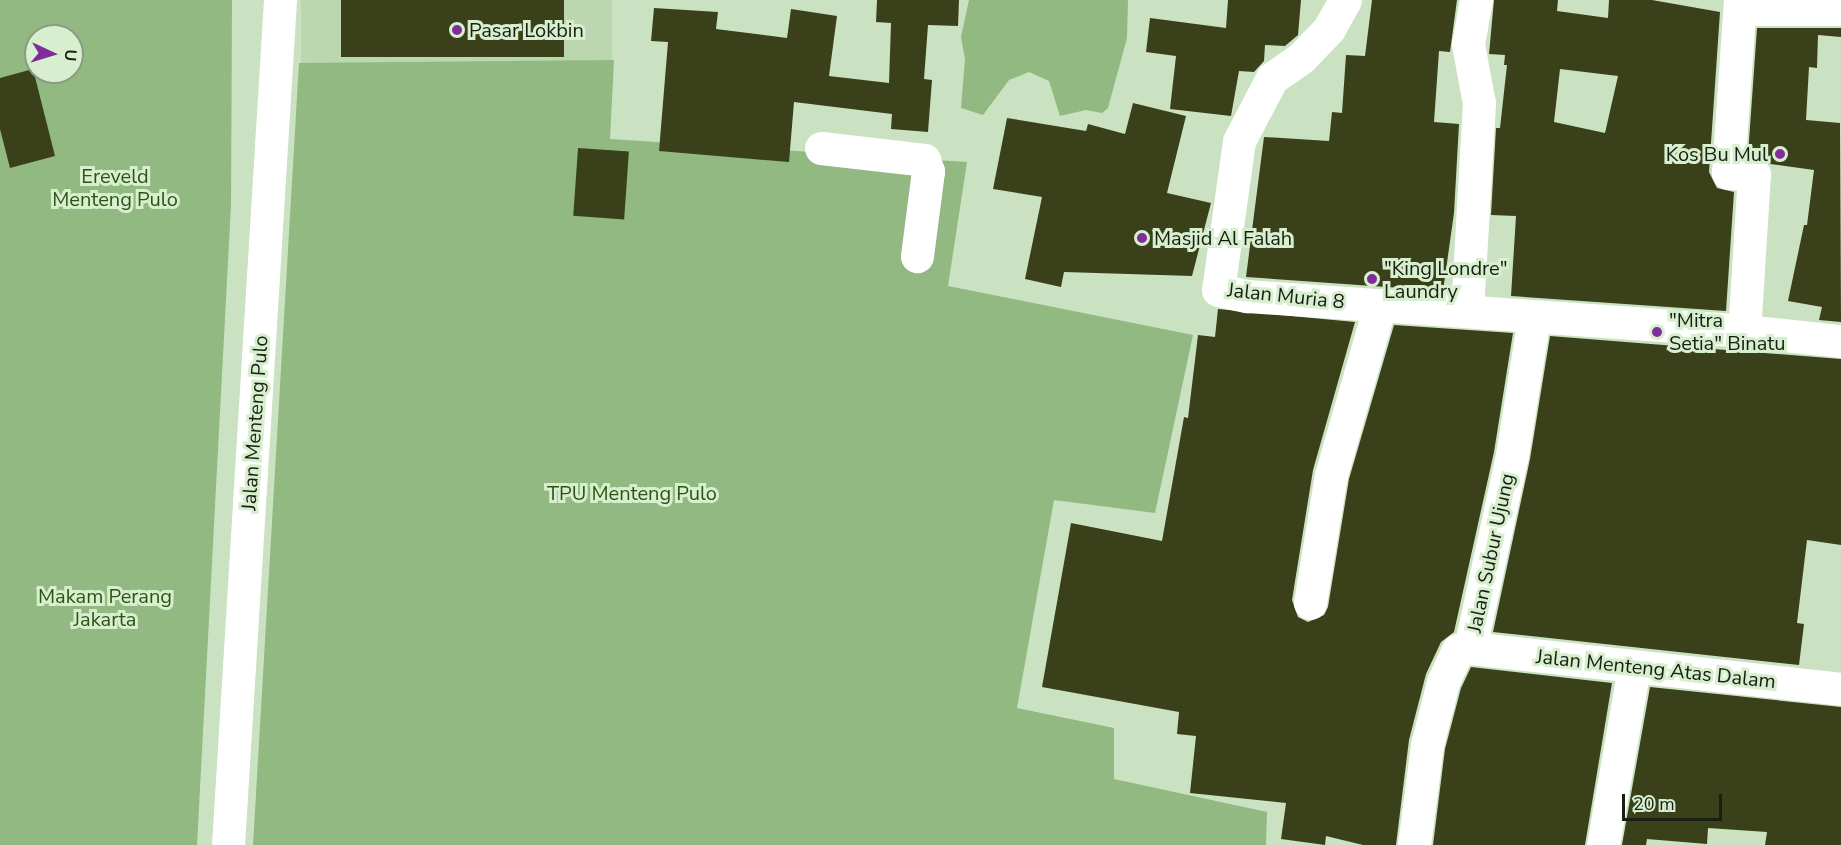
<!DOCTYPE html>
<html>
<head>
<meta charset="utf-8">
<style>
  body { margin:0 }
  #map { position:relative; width:1841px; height:845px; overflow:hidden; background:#cae2c1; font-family:"Nunito Sans",sans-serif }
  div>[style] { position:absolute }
  .built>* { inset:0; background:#bbd7b0; transform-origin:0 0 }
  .green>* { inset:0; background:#91b981 }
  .building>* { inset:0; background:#3a401a; transform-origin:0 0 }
  .minor>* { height:33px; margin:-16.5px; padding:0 16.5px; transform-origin:16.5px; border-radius:16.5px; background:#fff }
  .dots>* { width:16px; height:16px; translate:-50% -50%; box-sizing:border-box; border:3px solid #d7efce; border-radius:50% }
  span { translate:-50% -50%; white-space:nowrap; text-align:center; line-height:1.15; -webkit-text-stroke:6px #d7efce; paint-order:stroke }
  .poi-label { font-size:20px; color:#182014 }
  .left { translate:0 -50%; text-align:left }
  .right { translate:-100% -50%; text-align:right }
  .park-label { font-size:20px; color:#2b5413 }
  .street-label { font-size:20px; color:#182014 }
  .north { position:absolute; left:24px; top:24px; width:60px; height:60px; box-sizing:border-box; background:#d7efce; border:2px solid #8b9c84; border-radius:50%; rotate:94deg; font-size:16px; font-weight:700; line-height:24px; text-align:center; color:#182014 }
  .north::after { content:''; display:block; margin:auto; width:21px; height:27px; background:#802c9b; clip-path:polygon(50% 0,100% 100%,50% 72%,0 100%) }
  .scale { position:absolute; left:1622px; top:794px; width:100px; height:27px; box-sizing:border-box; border:3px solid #182014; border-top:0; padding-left:8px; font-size:18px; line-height:21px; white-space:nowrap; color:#182014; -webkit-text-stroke:4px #d7efce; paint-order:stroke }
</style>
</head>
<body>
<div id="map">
  <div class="built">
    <i style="left:301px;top:0;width:311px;height:63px"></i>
  </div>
  <div class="green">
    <i style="clip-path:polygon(evenodd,0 0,232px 0,231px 205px,197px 845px,0 845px,0 0,36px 36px,72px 36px,72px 72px,36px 72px,36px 36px)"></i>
    <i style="clip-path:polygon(969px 0,1128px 0,1127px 38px,1108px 108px,1102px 113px,1086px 110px,1060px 116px,1049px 81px,1029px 72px,1009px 80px,983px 115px,961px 108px,965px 59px,961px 37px)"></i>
    <i style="clip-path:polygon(614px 60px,610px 139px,967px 162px,948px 286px,1193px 335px,1155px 513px,1054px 500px,1017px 708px,1114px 728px,1114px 779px,1267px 812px,1266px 845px,253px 845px,299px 63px)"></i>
  </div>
  <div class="building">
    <i style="left:341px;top:0;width:223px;height:57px"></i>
    <i style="clip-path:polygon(877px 0,959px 0,958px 26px,928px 25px,924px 79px,932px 80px,928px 132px,891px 129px,892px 114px,794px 102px,789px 162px,659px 151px,668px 42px,651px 41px,654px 8px,718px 12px,716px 29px,787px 38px,791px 9px,837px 16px,829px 76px,889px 83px,891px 23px,876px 22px)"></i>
    <i style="clip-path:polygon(1228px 0,1301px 0,1298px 35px,1285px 46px,1265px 45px,1264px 61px,1254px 72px,1239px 71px,1231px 116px,1170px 109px,1176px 56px,1146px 52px,1150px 18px,1226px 28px)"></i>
    <i style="clip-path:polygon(1372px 0,1457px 0,1450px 52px,1439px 51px,1434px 122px,1459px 124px,1454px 213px,1443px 291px,1246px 277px,1264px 137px,1329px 141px,1332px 112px,1342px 113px,1346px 55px,1365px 56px)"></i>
    <i style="clip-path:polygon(evenodd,1494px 0,1558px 0,1557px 11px,1608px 18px,1609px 0,1652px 0,1720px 12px,1709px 172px,1717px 188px,1734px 192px,1726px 311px,1511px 296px,1516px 216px,1491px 215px,1496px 128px,1500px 128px,1507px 65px,1504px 65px,1505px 55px,1489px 54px,1494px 0,1560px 69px,1618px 76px,1605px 133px,1554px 122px,1560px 69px)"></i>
    <i style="clip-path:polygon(1757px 28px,1841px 28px,1841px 37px,1818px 35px,1817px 68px,1809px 67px,1806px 120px,1840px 123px,1841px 322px,1819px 320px,1822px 307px,1788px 301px,1804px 225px,1807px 225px,1814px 170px,1770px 164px,1764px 158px,1748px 155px)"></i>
    <i style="clip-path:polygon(33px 69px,55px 156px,10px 168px,0 129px,0 78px)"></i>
    <i style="clip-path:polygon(1133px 103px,1186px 116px,1167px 193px,1211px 203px,1192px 276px,1064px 272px,1061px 287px,1025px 279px,1042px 197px,993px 189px,1007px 118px,1086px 131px,1088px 124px,1125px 134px)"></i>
    <i style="left:578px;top:148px;width:51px;height:68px;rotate:4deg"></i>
    <i style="clip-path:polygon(1218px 309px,1355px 322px,1313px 470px,1292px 600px,1298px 617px,1308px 622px,1324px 615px,1328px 607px,1349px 479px,1394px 325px,1513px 333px,1494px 452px,1454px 632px,1441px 642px,1426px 674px,1409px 740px,1396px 845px,1363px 845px,1326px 836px,1325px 845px,1281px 839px,1286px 803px,1190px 793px,1196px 736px,1177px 734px,1179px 712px,1042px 687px,1071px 523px,1162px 541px,1184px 417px,1188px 418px,1198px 335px,1215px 337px)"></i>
    <i style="clip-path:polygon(1550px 336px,1841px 359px,1841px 545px,1807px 540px,1797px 623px,1804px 624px,1799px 665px,1493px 632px,1530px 459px)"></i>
    <i style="clip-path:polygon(1471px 667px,1612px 683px,1585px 845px,1433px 845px,1445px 749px,1461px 688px)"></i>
    <i style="clip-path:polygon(1650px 687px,1841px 707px,1841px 845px,1765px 845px,1767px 832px,1708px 828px,1707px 844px,1647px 839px,1646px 845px,1622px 845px)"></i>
  </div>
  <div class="minor">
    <i style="left:1345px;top:0;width:33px;rotate:119deg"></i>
    <i style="left:1329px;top:29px;width:40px;rotate:134deg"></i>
    <i style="left:1301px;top:58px;width:35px;rotate:145deg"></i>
    <i style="left:1272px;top:78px;width:71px;rotate:117.6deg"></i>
    <i style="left:1239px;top:141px;width:150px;rotate:98deg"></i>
    <i style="left:1218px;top:290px;width:30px;rotate:12deg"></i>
    <i style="left:1247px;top:296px;width:498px;rotate:4deg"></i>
    <i style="left:1744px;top:331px;width:98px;rotate:5.9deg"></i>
    <i style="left:1740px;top:0;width:173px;rotate:94deg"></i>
    <i style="left:1728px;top:173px;width:26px;rotate:2deg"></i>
    <i style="left:1754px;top:174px;width:157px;rotate:93.6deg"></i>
    <i style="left:1740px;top:9px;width:101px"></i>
    <i style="left:821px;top:148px;width:104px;rotate:6.6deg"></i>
    <i style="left:924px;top:160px;width:12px;rotate:70deg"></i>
    <i style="left:928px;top:171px;width:86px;rotate:97.4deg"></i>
    <i style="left:1467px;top:311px;width:208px;rotate:-86.7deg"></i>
    <i style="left:1479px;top:103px;width:60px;rotate:-100.6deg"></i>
    <i style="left:1468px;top:44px;width:45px;rotate:-79.7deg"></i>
    <i style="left:1310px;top:603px;width:130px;rotate:-80.7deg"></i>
    <i style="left:1331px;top:475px;width:177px;rotate:-73.9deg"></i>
    <i style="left:1470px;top:648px;width:198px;rotate:-77.7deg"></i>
    <i style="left:1512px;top:455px;width:139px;rotate:-80.9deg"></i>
    <i style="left:228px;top:845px;width:847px;rotate:-86.48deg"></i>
    <i style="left:1414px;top:845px;width:101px;rotate:-82.6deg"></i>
    <i style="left:1427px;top:745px;width:65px;rotate:-75.7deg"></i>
    <i style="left:1443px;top:682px;width:35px;rotate:-65deg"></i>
    <i style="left:1458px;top:650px;width:12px;rotate:-9deg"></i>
    <i style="left:1470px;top:648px;width:373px;rotate:6.3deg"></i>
    <i style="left:1603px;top:845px;width:180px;rotate:-80.1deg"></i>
  </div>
  <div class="dots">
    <i style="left:457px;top:30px;background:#802c9b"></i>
    <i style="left:1780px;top:154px;background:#802c9b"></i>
    <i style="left:1142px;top:238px;background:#802c9b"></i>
    <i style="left:1372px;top:279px;background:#802c9b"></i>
    <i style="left:1657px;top:332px;background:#802c9b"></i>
  </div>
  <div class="poi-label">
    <span class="left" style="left:469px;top:30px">Pasar Lokbin</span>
    <span class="right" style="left:1768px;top:154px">Kos Bu Mul</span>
    <span class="left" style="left:1154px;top:238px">Masjid Al Falah</span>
    <span class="left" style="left:1384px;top:280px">"King Londre"<br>Laundry</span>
    <span class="left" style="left:1669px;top:332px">"Mitra<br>Setia" Binatu</span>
  </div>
  <div class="park-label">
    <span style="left:115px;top:188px">Ereveld<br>Menteng Pulo</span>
    <span style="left:632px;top:493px">TPU Menteng Pulo</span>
    <span style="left:105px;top:608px">Makam Perang<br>Jakarta</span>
  </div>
  <div class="street-label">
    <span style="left:1286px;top:296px;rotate:6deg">Jalan Muria 8</span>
    <span style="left:255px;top:423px;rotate:-86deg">Jalan Menteng Pulo</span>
    <span style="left:1491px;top:553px;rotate:-78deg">Jalan Subur Ujung</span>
    <span style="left:1656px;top:669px;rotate:6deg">Jalan Menteng Atas Dalam</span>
  </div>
  <div class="north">U</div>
  <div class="scale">20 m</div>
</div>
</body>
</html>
